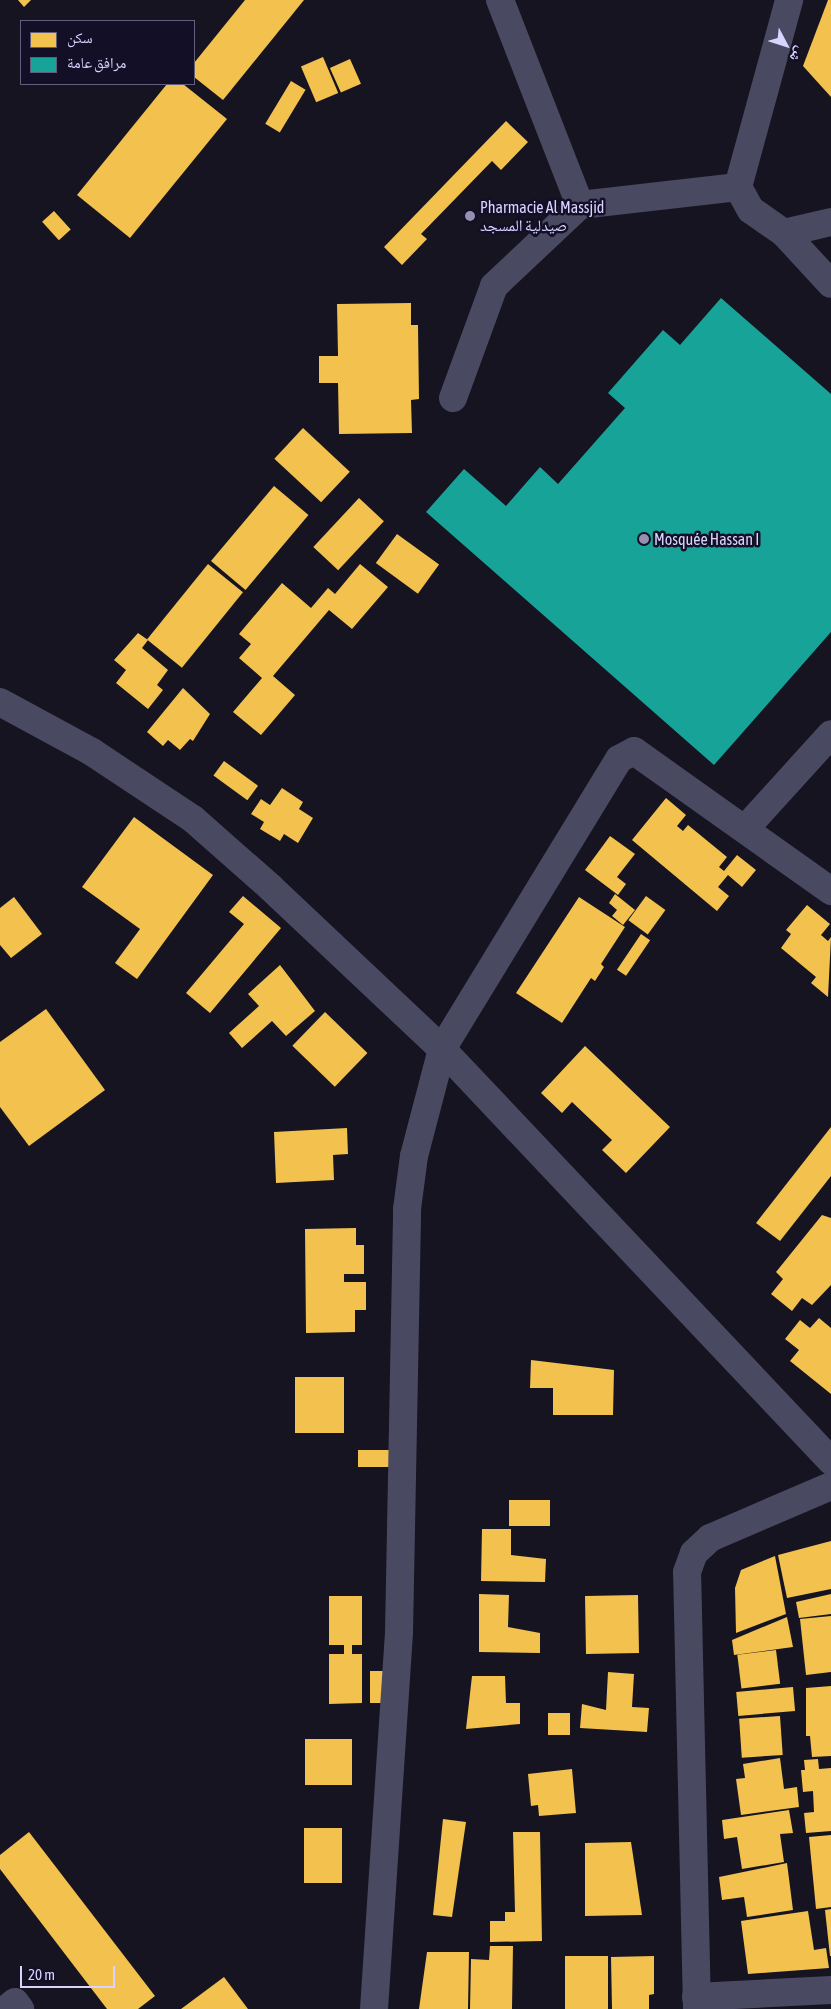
<!DOCTYPE html>
<html>
<head>
<meta charset="utf-8">
<style>
  body { margin:0 }
  #map { position:relative; width:831px; height:2009px; overflow:hidden; background:#161421; font-family:"Asap Condensed","Noto Naskh Arabic",sans-serif }
  div>[style] { position:absolute }
  .homes>* { inset:0; background:#f2c14e; transform-origin:0 0 }
  .public>* { inset:0; background:#17a398 }
  .minor>* { height:28px; margin:-14px; padding:0 14px; transform-origin:14px; border-radius:14px; background:#4a4962 }
  .dots>* { width:14px; height:14px; translate:-50% -50%; box-sizing:border-box; border:2px solid #130f26; border-radius:50% }
  span { translate:-50% -50%; white-space:nowrap; text-align:center; line-height:1.15; -webkit-text-stroke:5px #130f26; paint-order:stroke }
  .poi-label { font-size:16px; color:#d9d4ff }
  .left { translate:0 -50%; text-align:left }
  .legend { position:absolute; left:20px; top:20px; width:175px; height:65px; box-sizing:border-box; background:#130f26; border:1px solid #625e7d; margin:0; padding:6px 9px; list-style:none; font-size:15px; color:#d9d4ff }
  .legend li { display:flex; align-items:center; gap:10px; height:25px }
  .legend b { width:25px; border:1px solid #625e7d }
  .north { position:absolute; left:761px; top:20px; width:50px; height:50px; -webkit-text-stroke:4px #130f26; paint-order:stroke; rotate:130deg; font-size:14px; font-weight:700; line-height:20px; text-align:center; color:#d9d4ff }
  .north::after { content:''; display:block; margin:auto; width:18px; height:22px; background:#d9d4ff; clip-path:polygon(50% 0,100% 100%,50% 72%,0 100%) }
  .scale { position:absolute; left:20px; top:1966px; width:95px; height:22px; box-sizing:border-box; border:2px solid #d9d4ff; border-top:0; padding-left:6px; font-size:15px; line-height:18px; white-space:nowrap; color:#d9d4ff; -webkit-text-stroke:4px #130f26; paint-order:stroke }
</style>
</head>
<body>
<div id="map">
  <div class="homes">
    <i style="clip-path:polygon(18px 0,31px 0,24px 7px)"></i>
    <i style="clip-path:polygon(245px 0,304px 0,223px 100px,194px 77px,194px 63px)"></i>
    <i style="clip-path:polygon(828px 0,831px 0,831px 97px,803px 66px)"></i>
    <i style="left:323px;top:57px;width:39px;height:24px;rotate:67deg"></i>
    <i style="left:350px;top:59px;width:27px;height:22px;rotate:66deg"></i>
    <i style="left:291px;top:81px;width:17px;height:50px;rotate:31deg"></i>
    <i style="clip-path:polygon(167px 84px,183px 84px,227px 119px,130px 238px,77px 195px)"></i>
    <i style="clip-path:polygon(506px 121px,528px 142px,501px 170px,492px 161px,421px 234px,427px 239px,402px 265px,384px 247px)"></i>
    <i style="left:54px;top:211px;width:25px;height:16px;rotate:48deg"></i>
    <i style="clip-path:polygon(411px 303px,411px 325px,418px 325px,419px 399px,411px 400px,412px 433px,339px 434px,338px 383px,319px 383px,319px 356px,338px 356px,337px 304px)"></i>
    <i style="left:303px;top:428px;width:64px;height:42px;rotate:43deg"></i>
    <i style="left:274px;top:486px;width:45px;height:98px;rotate:40deg"></i>
    <i style="left:359px;top:498px;width:34px;height:67px;rotate:43deg"></i>
    <i style="left:397px;top:534px;width:52px;height:36px;rotate:36deg"></i>
    <i style="left:208px;top:564px;width:45px;height:97px;rotate:39deg"></i>
    <i style="clip-path:polygon(360px 564px,388px 587px,352px 629px,329px 610px,273px 676px,295px 695px,261px 735px,233px 712px,262px 678px,239px 658px,251px 644px,239px 634px,282px 583px,311px 608px,328px 588px,335px 594px)"></i>
    <i style="clip-path:polygon(138px 633px,148px 640px,142px 648px,168px 670px,157px 685px,163px 690px,148px 709px,116px 683px,126px 670px,114px 660px)"></i>
    <i style="clip-path:polygon(183px 688px,210px 714px,193px 741px,190px 739px,180px 750px,168px 740px,163px 746px,147px 732px)"></i>
    <i style="left:224px;top:761px;width:42px;height:18px;rotate:36deg"></i>
    <i style="clip-path:polygon(282px 788px,303px 802px,299px 809px,313px 818px,298px 843px,284px 834px,280px 841px,260px 829px,264px 822px,251px 814px,261px 799px,270px 805px)"></i>
    <i style="clip-path:polygon(666px 798px,686px 815px,677px 826px,683px 831px,688px 825px,727px 857px,719px 867px,724px 871px,737px 855px,756px 870px,742px 887px,728px 875px,718px 887px,729px 896px,717px 911px,632px 840px)"></i>
    <i style="clip-path:polygon(134px 817px,213px 875px,137px 979px,115px 963px,140px 929px,82px 887px)"></i>
    <i style="clip-path:polygon(610px 836px,635px 854px,617px 877px,626px 884px,618px 895px,585px 870px)"></i>
    <i style="clip-path:polygon(615px 894px,635px 910px,623px 925px,612px 916px,617px 910px,609px 903px)"></i>
    <i style="clip-path:polygon(243px 896px,281px 928px,210px 1013px,186px 993px,244px 924px,229px 912px)"></i>
    <i style="left:646px;top:896px;width:24px;height:30px;rotate:36deg"></i>
    <i style="clip-path:polygon(14px 897px,42px 934px,11px 958px,0 945px,0 908px)"></i>
    <i style="clip-path:polygon(579px 897px,625px 927px,601px 964px,604px 967px,595px 981px,591px 978px,562px 1023px,516px 993px)"></i>
    <i style="clip-path:polygon(807px 905px,830px 924px,821px 935px,828px 941px,831px 937px,828px 997px,811px 983px,816px 977px,781px 948px,791px 934px,786px 930px)"></i>
    <i style="left:641px;top:934px;width:11px;height:43px;rotate:34deg"></i>
    <i style="clip-path:polygon(280px 965px,315px 1011px,286px 1036px,272px 1021px,242px 1048px,229px 1033px,259px 1006px,248px 994px)"></i>
    <i style="clip-path:polygon(46px 1009px,105px 1090px,29px 1146px,0 1107px,0 1042px)"></i>
    <i style="left:325px;top:1012px;width:59px;height:47px;rotate:44deg"></i>
    <i style="clip-path:polygon(585px 1046px,670px 1127px,626px 1173px,602px 1150px,612px 1140px,572px 1102px,562px 1113px,541px 1093px)"></i>
    <i style="clip-path:polygon(831px 1127px,831px 1176px,780px 1241px,756px 1223px)"></i>
    <i style="clip-path:polygon(347px 1128px,348px 1154px,333px 1155px,334px 1180px,276px 1183px,274px 1132px)"></i>
    <i style="clip-path:polygon(822px 1215px,831px 1218px,831px 1285px,812px 1305px,802px 1298px,792px 1311px,771px 1294px,783px 1279px,776px 1272px)"></i>
    <i style="clip-path:polygon(356px 1228px,356px 1245px,364px 1245px,364px 1274px,344px 1274px,344px 1282px,366px 1282px,366px 1310px,355px 1310px,355px 1332px,306px 1333px,305px 1229px)"></i>
    <i style="clip-path:polygon(819px 1318px,831px 1328px,831px 1394px,790px 1361px,799px 1350px,785px 1339px,800px 1320px,810px 1328px)"></i>
    <i style="clip-path:polygon(531px 1360px,614px 1370px,613px 1415px,553px 1415px,553px 1388px,530px 1388px)"></i>
    <i style="left:295px;top:1377px;width:49px;height:56px"></i>
    <i style="left:358px;top:1450px;width:33px;height:17px"></i>
    <i style="left:509px;top:1500px;width:41px;height:26px"></i>
    <i style="clip-path:polygon(482px 1529px,511px 1529px,511px 1555px,546px 1559px,545px 1582px,481px 1581px)"></i>
    <i style="clip-path:polygon(831px 1541px,831px 1589px,787px 1598px,778px 1555px)"></i>
    <i style="clip-path:polygon(775px 1556px,786px 1614px,736px 1633px,735px 1588px,741px 1570px)"></i>
    <i style="clip-path:polygon(479px 1594px,509px 1595px,508px 1627px,540px 1633px,540px 1653px,479px 1652px)"></i>
    <i style="clip-path:polygon(831px 1594px,831px 1614px,799px 1618px,796px 1602px)"></i>
    <i style="left:638px;top:1595px;width:58px;height:53px;rotate:89deg"></i>
    <i style="clip-path:polygon(329px 1596px,362px 1596px,362px 1645px,352px 1645px,352px 1654px,362px 1654px,362px 1703px,329px 1704px,329px 1654px,344px 1654px,344px 1645px,329px 1645px)"></i>
    <i style="clip-path:polygon(831px 1616px,831px 1672px,806px 1675px,800px 1619px)"></i>
    <i style="clip-path:polygon(787px 1617px,793px 1647px,734px 1655px,732px 1640px)"></i>
    <i style="left:776px;top:1650px;width:34px;height:39px;rotate:83deg"></i>
    <i style="left:386px;top:1671px;width:32px;height:16px;rotate:90deg"></i>
    <i style="clip-path:polygon(608px 1672px,634px 1674px,632px 1707px,649px 1708px,647px 1732px,580px 1728px,582px 1704px,606px 1710px)"></i>
    <i style="clip-path:polygon(472px 1676px,505px 1676px,506px 1703px,520px 1703px,520px 1724px,466px 1729px)"></i>
    <i style="clip-path:polygon(831px 1686px,831px 1756px,812px 1757px,810px 1736px,806px 1736px,806px 1688px)"></i>
    <i style="left:793px;top:1687px;width:24px;height:57px;rotate:85deg"></i>
    <i style="left:548px;top:1713px;width:22px;height:22px"></i>
    <i style="left:780px;top:1716px;width:39px;height:41px;rotate:86deg"></i>
    <i style="left:305px;top:1739px;width:47px;height:46px"></i>
    <i style="clip-path:polygon(780px 1758px,784px 1789px,797px 1787px,799px 1807px,741px 1815px,736px 1779px,745px 1778px,743px 1764px)"></i>
    <i style="clip-path:polygon(818px 1759px,819px 1769px,831px 1768px,831px 1831px,806px 1833px,804px 1813px,814px 1812px,813px 1791px,803px 1792px,801px 1770px,805px 1770px,804px 1760px)"></i>
    <i style="clip-path:polygon(572px 1769px,576px 1813px,539px 1816px,538px 1805px,531px 1806px,528px 1774px)"></i>
    <i style="clip-path:polygon(789px 1810px,793px 1833px,780px 1834px,784px 1862px,742px 1869px,737px 1837px,724px 1839px,722px 1820px)"></i>
    <i style="clip-path:polygon(443px 1819px,466px 1822px,452px 1917px,433px 1915px)"></i>
    <i style="left:304px;top:1828px;width:38px;height:55px"></i>
    <i style="clip-path:polygon(29px 1832px,155px 1996px,138px 2009px,107px 2009px,0 1869px,0 1855px)"></i>
    <i style="clip-path:polygon(513px 1832px,540px 1832px,542px 1941px,490px 1942px,490px 1921px,505px 1921px,505px 1912px,515px 1912px)"></i>
    <i style="clip-path:polygon(831px 1835px,831px 1907px,816px 1909px,809px 1837px)"></i>
    <i style="clip-path:polygon(631px 1842px,642px 1915px,585px 1916px,585px 1843px)"></i>
    <i style="clip-path:polygon(787px 1863px,793px 1910px,747px 1917px,744px 1897px,722px 1900px,719px 1877px)"></i>
    <i style="clip-path:polygon(831px 1909px,831px 1956px,830px 1956px,825px 1910px)"></i>
    <i style="clip-path:polygon(808px 1911px,814px 1950px,826px 1948px,829px 1968px,748px 1974px,741px 1921px)"></i>
    <i style="clip-path:polygon(490px 1946px,513px 1946px,512px 2009px,470px 2009px,471px 1959px,489px 1960px)"></i>
    <i style="clip-path:polygon(427px 1952px,469px 1952px,468px 2009px,419px 2009px)"></i>
    <i style="left:565px;top:1956px;width:43px;height:53px"></i>
    <i style="clip-path:polygon(654px 1956px,654px 1994px,649px 1995px,649px 2009px,612px 2009px,611px 1957px)"></i>
    <i style="clip-path:polygon(224px 1977px,248px 2009px,181px 2009px)"></i>
  </div>
  <div class="public">
    <i style="clip-path:polygon(721px 298px,831px 394px,831px 632px,714px 765px,426px 512px,464px 469px,506px 506px,540px 467px,558px 484px,625px 408px,608px 393px,663px 330px,680px 345px)"></i>
  </div>
  <div class="minor">
    <i style="left:500px;top:0;width:220px;rotate:68.7deg"></i>
    <i style="left:738px;top:187px;width:194px;rotate:-74.7deg"></i>
    <i style="left:784px;top:233px;width:48px;rotate:-13.2deg"></i>
    <i style="left:453px;top:398px;width:119px;rotate:-69.9deg"></i>
    <i style="left:494px;top:286px;width:118px;rotate:-43.3deg"></i>
    <i style="left:580px;top:205px;width:159px;rotate:-6.5deg"></i>
    <i style="left:738px;top:187px;width:26px;rotate:61deg"></i>
    <i style="left:751px;top:210px;width:40px;rotate:34.9deg"></i>
    <i style="left:784px;top:233px;width:69px;rotate:47.3deg"></i>
    <i style="left:0;top:702px;width:105px;rotate:28.5deg"></i>
    <i style="left:92px;top:752px;width:121px;rotate:33.6deg"></i>
    <i style="left:193px;top:819px;width:103px;rotate:41.4deg"></i>
    <i style="left:270px;top:887px;width:236px;rotate:43.3deg"></i>
    <i style="left:442px;top:1049px;width:567px;rotate:46.64deg"></i>
    <i style="left:745px;top:829px;width:128px;rotate:-47.8deg"></i>
    <i style="left:696px;top:1997px;width:135px;rotate:-3deg"></i>
    <i style="left:6px;top:2009px;width:11px;rotate:-38deg"></i>
    <i style="left:15px;top:2002px;width:9px;rotate:54deg"></i>
    <i style="left:374px;top:2009px;width:377px;rotate:-86.2deg"></i>
    <i style="left:399px;top:1633px;width:424px;rotate:-88.9deg"></i>
    <i style="left:407px;top:1209px;width:53px;rotate:-82.5deg"></i>
    <i style="left:414px;top:1156px;width:111px;rotate:-75.3deg"></i>
    <i style="left:442px;top:1049px;width:340px;rotate:-58.6deg"></i>
    <i style="left:619px;top:759px;width:17px;rotate:-28deg"></i>
    <i style="left:634px;top:751px;width:242px;rotate:35.4deg"></i>
    <i style="left:697px;top:2009px;width:437px;rotate:-91.3deg"></i>
    <i style="left:687px;top:1572px;width:20px;rotate:-70deg"></i>
    <i style="left:694px;top:1553px;width:22px;rotate:-43deg"></i>
    <i style="left:710px;top:1538px;width:132px;rotate:-23.3deg"></i>
  </div>
  <div class="dots">
    <i style="left:470px;top:216px;background:#9591b1"></i>
    <i style="left:644px;top:539px;background:#9591b1"></i>
  </div>
  <div class="poi-label">
    <span class="left" style="left:480px;top:216px">Pharmacie Al Massjid<br>صيدلية المسجد</span>
    <span class="left" style="left:654px;top:539px">Mosquée Hassan I</span>
  </div>
  <ul class="legend">
  <li><b style="height:14px;background:#f2c14e"></b>سكن</li>
  <li><b style="height:14px;background:#17a398"></b>مرافق عامة</li>
  </ul>
  <div class="north">ش</div>
  <div class="scale">20 m</div>
</div>
</body>
</html>
